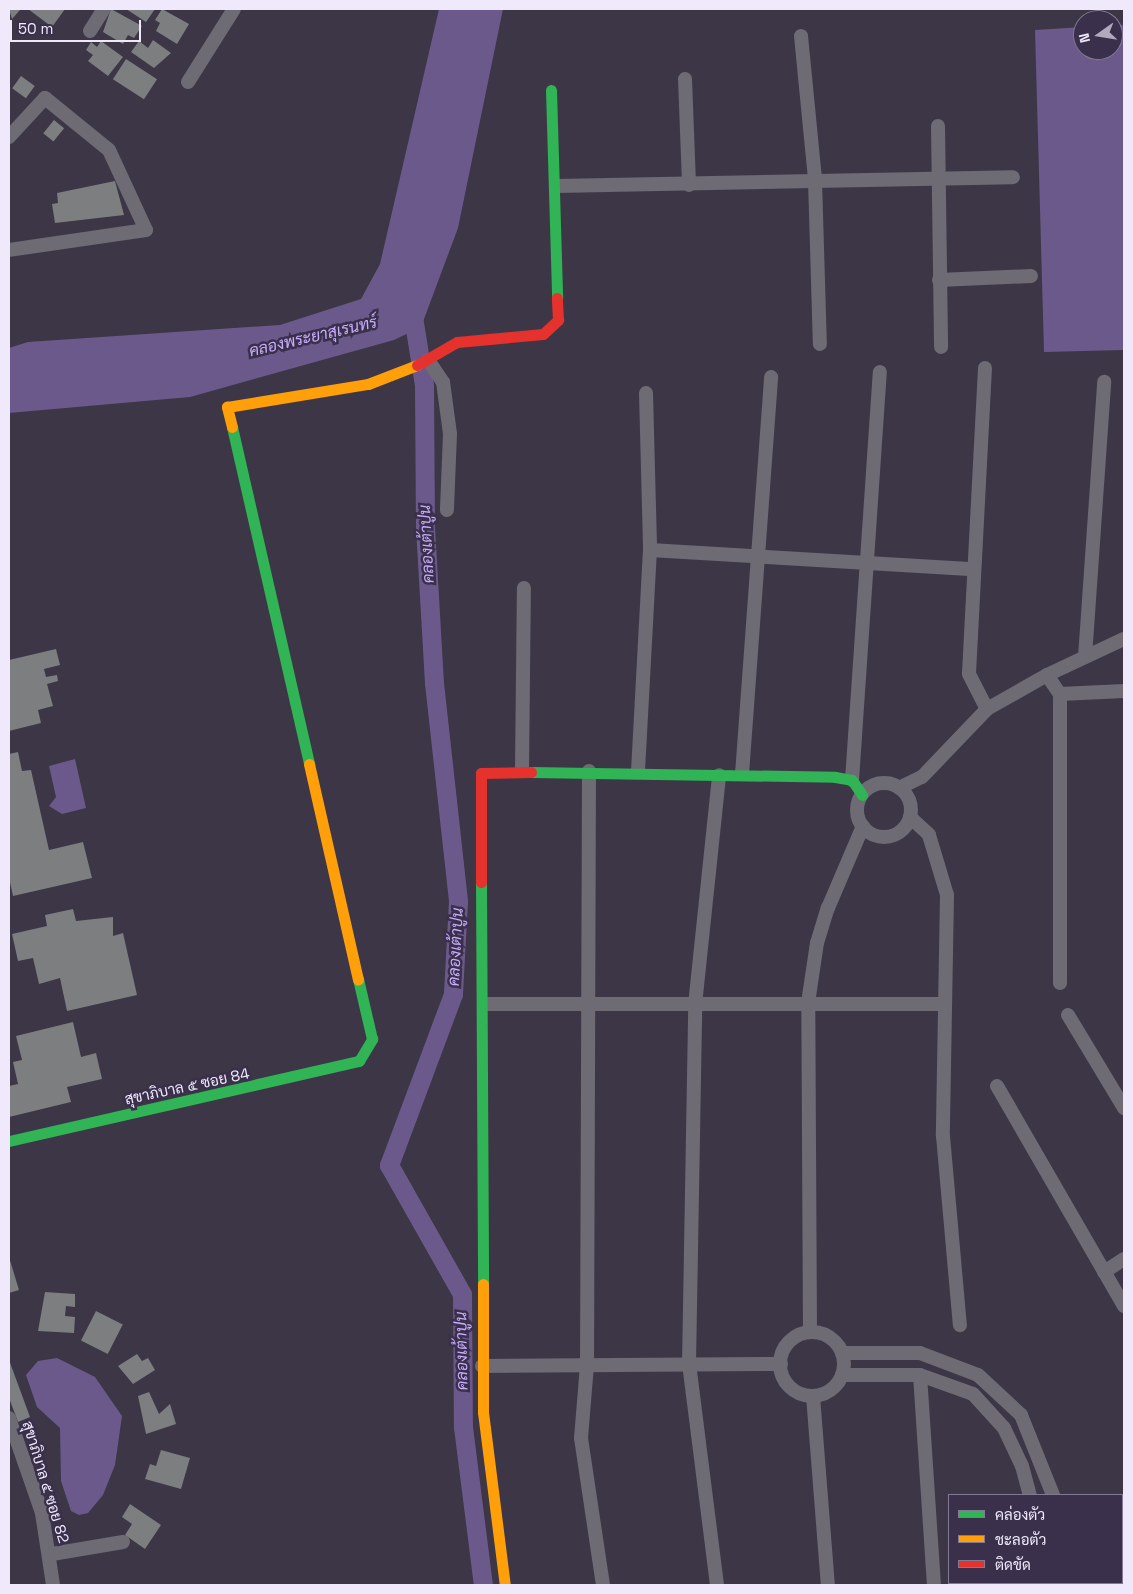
<!DOCTYPE html>
<html>
<head>
<meta charset="utf-8">
<style>
  body { margin:0 }
  #map { position:relative; width:1133px; height:1594px; overflow:hidden; background:#3c3646; font-family:"Space Grotesk",Sarabun,sans-serif }
  div>[style] { position:absolute }
  .water>* { inset:0; background:#6b598b }
  .canal>* { height:19px; margin:-9.5px; padding:0 9.5px; transform-origin:9.5px; border-radius:9.5px; background:#6b598b }
  .building>* { inset:0; background:#7d7e7f; transform-origin:0 0 }
  .street>* { height:14px; margin:-7px; padding:0 7px; transform-origin:7px; border-radius:7px; background:#6e6b74 }
  .street>.ring { margin:-7px; padding:0; box-sizing:content-box; background:none; border:14px solid #6e6b74; border-radius:50% }
  .fast>* { height:11px; margin:-5.5px; padding:0 5.5px; transform-origin:5.5px; border-radius:5.5px; background:#30b455 }
  .slow>* { height:11px; margin:-5.5px; padding:0 5.5px; transform-origin:5.5px; border-radius:5.5px; background:#ff9f0a }
  .jam>* { height:11px; margin:-5.5px; padding:0 5.5px; transform-origin:5.5px; border-radius:5.5px; background:#e5322d }
  span { translate:-50% -50%; white-space:nowrap; text-align:center; line-height:1.15; -webkit-text-stroke:5px #3a304c; paint-order:stroke }
  .street-label { font-size:15px; color:#efe9fb }
  .water-label { font-size:16px; color:#caadfd; font-style:italic }
  .frame { position:absolute; inset:0; border:10px solid #efe9fb; pointer-events:none }
  .legend { position:absolute; left:948px; top:1494px; width:175px; height:90px; box-sizing:border-box; background:#3a304c; border:1px solid #827a92; margin:0; padding:6px 9px; list-style:none; font-size:15px; color:#efe9fb }
  .legend li { display:flex; align-items:center; gap:10px; height:25px }
  .legend b { width:25px; border:1px solid #827a92 }
  .north { position:absolute; left:1073px; top:10px; width:50px; height:50px; box-sizing:border-box; background:#3a304c; border:1px solid #827a92; border-radius:50%; rotate:257deg; font-size:14px; font-weight:700; line-height:20px; text-align:center; color:#efe9fb }
  .north::after { content:''; display:block; margin:auto; width:18px; height:22px; background:#b0aabc; clip-path:polygon(50% 0,100% 100%,50% 72%,0 100%) }
  .scale { position:absolute; left:10px; top:20px; width:131px; height:22px; box-sizing:border-box; border:2px solid #efe9fb; border-top:0; padding-left:6px; font-size:15px; line-height:18px; white-space:nowrap; color:#efe9fb; -webkit-text-stroke:4px #3a304c; paint-order:stroke }
</style>
</head>
<body>
<div id="map">
  <div class="water">
    <i style="clip-path:polygon(439px 9px,503px 9px,458px 228px,421px 327px,394px 340px,190px 397px,9px 413px,9px 348px,28px 342px,280px 325px,361px 299px,380px 264px)"></i>
    <i style="clip-path:polygon(1124px 25px,1124px 350px,1044px 352px,1035px 30px,1083px 27px,1083px 50px,1113px 50px,1113px 26px)"></i>
    <i style="clip-path:polygon(75px 759px,86px 808px,62px 814px,49px 806px,56px 797px,49px 766px)"></i>
    <i style="clip-path:polygon(57px 1358px,95px 1377px,122px 1416px,115px 1465px,103px 1495px,88px 1513px,79px 1515px,71px 1511px,61px 1481px,60px 1428px,37px 1407px,26px 1375px,38px 1361px)"></i>
  </div>
  <div class="canal">
    <i style="left:411px;top:304px;width:82px;rotate:80.9deg"></i>
    <i style="left:424px;top:385px;width:142px;rotate:89.6deg"></i>
    <i style="left:425px;top:527px;width:156px;rotate:86.7deg"></i>
    <i style="left:434px;top:683px;width:219px;rotate:83.7deg"></i>
    <i style="left:458px;top:901px;width:93px;rotate:93.1deg"></i>
    <i style="left:453px;top:994px;width:183px;rotate:110.5deg"></i>
    <i style="left:389px;top:1165px;width:148px;rotate:60.5deg"></i>
    <i style="left:462px;top:1294px;width:133px;rotate:89.6deg"></i>
    <i style="left:463px;top:1427px;width:159px;rotate:82.8deg"></i>
  </div>
  <div class="building">
    <i style="clip-path:polygon(9px 9px,18px 9px,20px 10px,12px 19px)"></i>
    <i style="clip-path:polygon(28px 9px,65px 9px,52px 27px)"></i>
    <i style="clip-path:polygon(111px 9px,142px 26px,134px 38px,128px 35px,123px 44px,103px 32px)"></i>
    <i style="clip-path:polygon(126px 9px,155px 9px,146px 22px)"></i>
    <i style="clip-path:polygon(162px 9px,189px 24px,177px 44px,156px 31px,160px 23px,155px 20px)"></i>
    <i style="clip-path:polygon(153px 40px,171px 53px,154px 68px,131px 52px,139px 41px,148px 48px)"></i>
    <i style="clip-path:polygon(101px 41px,123px 57px,108px 76px,88px 61px,93px 55px,86px 50px,91px 42px,97px 47px)"></i>
    <i style="left:126px;top:59px;width:37px;height:24px;rotate:33deg"></i>
    <i style="left:21px;top:76px;width:17px;height:15px;rotate:36deg"></i>
    <i style="left:54px;top:120px;width:13px;height:17px;rotate:39deg"></i>
    <i style="clip-path:polygon(115px 181px,124px 215px,55px 223px,52px 204px,58px 203px,57px 193px)"></i>
    <i style="clip-path:polygon(56px 649px,60px 665px,44px 669px,46px 677px,57px 675px,58px 681px,47px 684px,53px 706px,38px 710px,41px 723px,9px 731px,9px 660px)"></i>
    <i style="clip-path:polygon(18px 752px,22px 771px,31px 770px,49px 850px,83px 842px,92px 878px,13px 896px,9px 878px,9px 754px)"></i>
    <i style="clip-path:polygon(73px 909px,76px 921px,113px 917px,113px 936px,123px 933px,137px 995px,67px 1011px,60px 978px,39px 984px,33px 958px,18px 961px,12px 934px,47px 926px,45px 915px)"></i>
    <i style="clip-path:polygon(73px 1022px,81px 1057px,96px 1053px,102px 1079px,67px 1087px,71px 1102px,9px 1117px,9px 1086px,18px 1084px,13px 1062px,22px 1060px,16px 1036px)"></i>
    <i style="clip-path:polygon(9px 1257px,19px 1290px,9px 1293px)"></i>
    <i style="clip-path:polygon(45px 1292px,75px 1294px,75px 1307px,66px 1306px,65px 1316px,75px 1317px,74px 1333px,38px 1331px)"></i>
    <i style="left:96px;top:1311px;width:30px;height:33px;rotate:27deg"></i>
    <i style="clip-path:polygon(137px 1354px,142px 1361px,148px 1358px,155px 1370px,133px 1384px,118px 1366px)"></i>
    <i style="clip-path:polygon(9px 1360px,30px 1417px,18px 1422px,9px 1398px)"></i>
    <i style="clip-path:polygon(149px 1392px,159px 1414px,170px 1404px,176px 1424px,146px 1434px,138px 1396px)"></i>
    <i style="clip-path:polygon(161px 1450px,190px 1458px,181px 1489px,145px 1479px,150px 1464px,156px 1466px)"></i>
    <i style="clip-path:polygon(130px 1504px,161px 1525px,145px 1549px,125px 1535px,132px 1524px,122px 1517px)"></i>
  </div>
  <div class="street">
    <i style="left:90px;top:31px;width:26px;rotate:-58deg"></i>
    <i style="left:801px;top:36px;width:145px;rotate:84.4deg"></i>
    <i style="left:815px;top:180px;width:164px;rotate:88.3deg"></i>
    <i style="left:685px;top:79px;width:106px;rotate:87.8deg"></i>
    <i style="left:188px;top:82px;width:86px;rotate:-57.8deg"></i>
    <i style="left:938px;top:126px;width:221px;rotate:89.2deg"></i>
    <i style="left:9px;top:137px;width:53px;rotate:-47.3deg"></i>
    <i style="left:45px;top:98px;width:82px;rotate:39.1deg"></i>
    <i style="left:109px;top:150px;width:88px;rotate:65.2deg"></i>
    <i style="left:146px;top:230px;width:138px;rotate:171.7deg"></i>
    <i style="left:556px;top:186px;width:457px;rotate:-1.1deg"></i>
    <i style="left:939px;top:280px;width:92px;rotate:-2.5deg"></i>
    <i style="left:428px;top:360px;width:27px;rotate:56deg"></i>
    <i style="left:443px;top:382px;width:52px;rotate:82.3deg"></i>
    <i style="left:450px;top:434px;width:76px;rotate:92.3deg"></i>
    <i style="left:985px;top:368px;width:306px;rotate:93deg"></i>
    <i style="left:969px;top:674px;width:39px;rotate:63deg"></i>
    <i style="left:646px;top:393px;width:157px;rotate:88.5deg"></i>
    <i style="left:1085px;top:657px;width:276px;rotate:-86deg"></i>
    <i style="left:1047px;top:675px;width:85px;rotate:-25.1deg"></i>
    <i style="left:1060px;top:694px;width:289px;rotate:90deg"></i>
    <i style="left:522px;top:770px;width:182px;rotate:-89.4deg"></i>
    <i style="left:589px;top:771px;width:594px;rotate:90.19deg"></i>
    <i style="left:587px;top:1365px;width:73px;rotate:94.7deg"></i>
    <i style="left:581px;top:1438px;width:149px;rotate:81.5deg"></i>
    <i style="left:638px;top:771px;width:221px;rotate:-86.9deg"></i>
    <i style="left:650px;top:550px;width:324px;rotate:3.4deg"></i>
    <i style="left:742px;top:774px;width:398px;rotate:-85.8deg"></i>
    <i style="left:852px;top:780px;width:409px;rotate:-86.1deg"></i>
    <i class="ring" style="left:857px;top:783px;width:40px;height:40px"></i>
    <i style="left:899px;top:788px;width:25px;rotate:-26deg"></i>
    <i style="left:922px;top:777px;width:94px;rotate:-46.3deg"></i>
    <i style="left:987px;top:709px;width:69px;rotate:-29.5deg"></i>
    <i style="left:1047px;top:675px;width:23px;rotate:56deg"></i>
    <i style="left:1060px;top:694px;width:64px;rotate:-2.7deg"></i>
    <i style="left:910px;top:817px;width:26px;rotate:43deg"></i>
    <i style="left:929px;top:835px;width:63px;rotate:73.3deg"></i>
    <i style="left:947px;top:895px;width:241px;rotate:91deg"></i>
    <i style="left:943px;top:1136px;width:190px;rotate:84.9deg"></i>
    <i style="left:484px;top:1004px;width:458px"></i>
    <i style="left:1068px;top:1015px;width:109px;rotate:58.9deg"></i>
    <i style="left:997px;top:1086px;width:254px;rotate:60deg"></i>
    <i style="left:1104px;top:1272px;width:24px;rotate:-33deg"></i>
    <i style="left:810px;top:1332px;width:329px;rotate:-90.3deg"></i>
    <i style="left:808px;top:1003px;width:61px;rotate:-81.5deg"></i>
    <i style="left:817px;top:943px;width:37px;rotate:-73deg"></i>
    <i style="left:828px;top:908px;width:89px;rotate:-66.9deg"></i>
    <i class="ring" style="left:780px;top:1332px;width:50px;height:50px"></i>
    <i style="left:842px;top:1353px;width:78px"></i>
    <i style="left:920px;top:1353px;width:62px;rotate:20.8deg"></i>
    <i style="left:978px;top:1375px;width:59px;rotate:42.9deg"></i>
    <i style="left:1021px;top:1415px;width:86px;rotate:68.2deg"></i>
    <i style="left:482px;top:1366px;width:299px;rotate:-0.4deg"></i>
    <i style="left:842px;top:1375px;width:78px"></i>
    <i style="left:920px;top:1375px;width:56px;rotate:19.7deg"></i>
    <i style="left:973px;top:1394px;width:46px;rotate:47.6deg"></i>
    <i style="left:1004px;top:1428px;width:42px;rotate:64.7deg"></i>
    <i style="left:1022px;top:1466px;width:30px;rotate:75deg"></i>
    <i style="left:920px;top:1375px;width:210px;rotate:86.2deg"></i>
    <i style="left:813px;top:1396px;width:190px;rotate:85.5deg"></i>
    <i style="left:9px;top:1418px;width:101px;rotate:70.8deg"></i>
    <i style="left:42px;top:1513px;width:73px;rotate:81.3deg"></i>
    <i style="left:1122px;top:1549px;width:5px;rotate:68deg"></i>
    <i style="left:52px;top:1554px;width:72px;rotate:-9.6deg"></i>
    <i style="left:1053px;top:1583px;width:2px;rotate:63deg"></i>
    <i style="left:1078px;top:1583px;width:2px;rotate:90deg"></i>
    <i style="left:717px;top:1585px;width:223px;rotate:-97.2deg"></i>
    <i style="left:689px;top:1364px;width:359px;rotate:-89deg"></i>
    <i style="left:695px;top:1005px;width:231px;rotate:-84deg"></i>
  </div>
  <div class="fast">
    <i style="left:551px;top:90px;width:208px;rotate:88.3deg"></i>
    <i style="left:232px;top:427px;width:346px;rotate:77.1deg"></i>
    <i style="left:531px;top:772px;width:304px;rotate:0.9deg"></i>
    <i style="left:835px;top:777px;width:17px;rotate:10deg"></i>
    <i style="left:852px;top:780px;width:18px;rotate:56deg"></i>
    <i style="left:481px;top:882px;width:402px;rotate:89.7deg"></i>
    <i style="left:9px;top:1141px;width:359px;rotate:-12.9deg"></i>
    <i style="left:359px;top:1061px;width:26px;rotate:-59deg"></i>
    <i style="left:372px;top:1039px;width:62px;rotate:-103.1deg"></i>
  </div>
  <div class="slow">
    <i style="left:232px;top:427px;width:21px;rotate:-104deg"></i>
    <i style="left:227px;top:407px;width:143px;rotate:-9.3deg"></i>
    <i style="left:368px;top:384px;width:53px;rotate:-21.2deg"></i>
    <i style="left:309px;top:764px;width:221px;rotate:77.2deg"></i>
    <i style="left:483px;top:1284px;width:128px;rotate:90deg"></i>
    <i style="left:483px;top:1412px;width:174px;rotate:82.8deg"></i>
  </div>
  <div class="jam">
    <i style="left:417px;top:365px;width:46px;rotate:-29.9deg"></i>
    <i style="left:457px;top:342px;width:86px;rotate:-5.3deg"></i>
    <i style="left:543px;top:334px;width:21px;rotate:-43deg"></i>
    <i style="left:558px;top:320px;width:22px;rotate:-93deg"></i>
    <i style="left:481px;top:882px;width:109px;rotate:-90deg"></i>
    <i style="left:481px;top:773px;width:50px;rotate:-1.1deg"></i>
  </div>
  <div class="street-label">
    <span style="left:187px;top:1086px;rotate:-12deg">สุขาภิบาล ๕ ซอย 84</span>
    <span style="left:46px;top:1482px;rotate:73deg">สุขาภิบาล ๕ ซอย 82</span>
  </div>
  <div class="water-label">
    <span style="left:313px;top:337px;rotate:-13deg">คลองพระยาสุเรนทร์</span>
    <span style="left:427px;top:544px;rotate:-93deg">คลองเต้าปูน</span>
    <span style="left:456px;top:947px;rotate:-87deg">คลองเต้าปูน</span>
    <span style="left:462px;top:1351px;rotate:-91deg">คลองเต้าปูน</span>
  </div>
  <div class="frame"></div>
  <ul class="legend">
  <li><b style="height:6px;background:#30b455"></b>คล่องตัว</li>
  <li><b style="height:6px;background:#ff9f0a"></b>ชะลอตัว</li>
  <li><b style="height:6px;background:#e5322d"></b>ติดขัด</li>
  </ul>
  <div class="north">N</div>
  <div class="scale">50 m</div>
</div>
</body>
</html>
